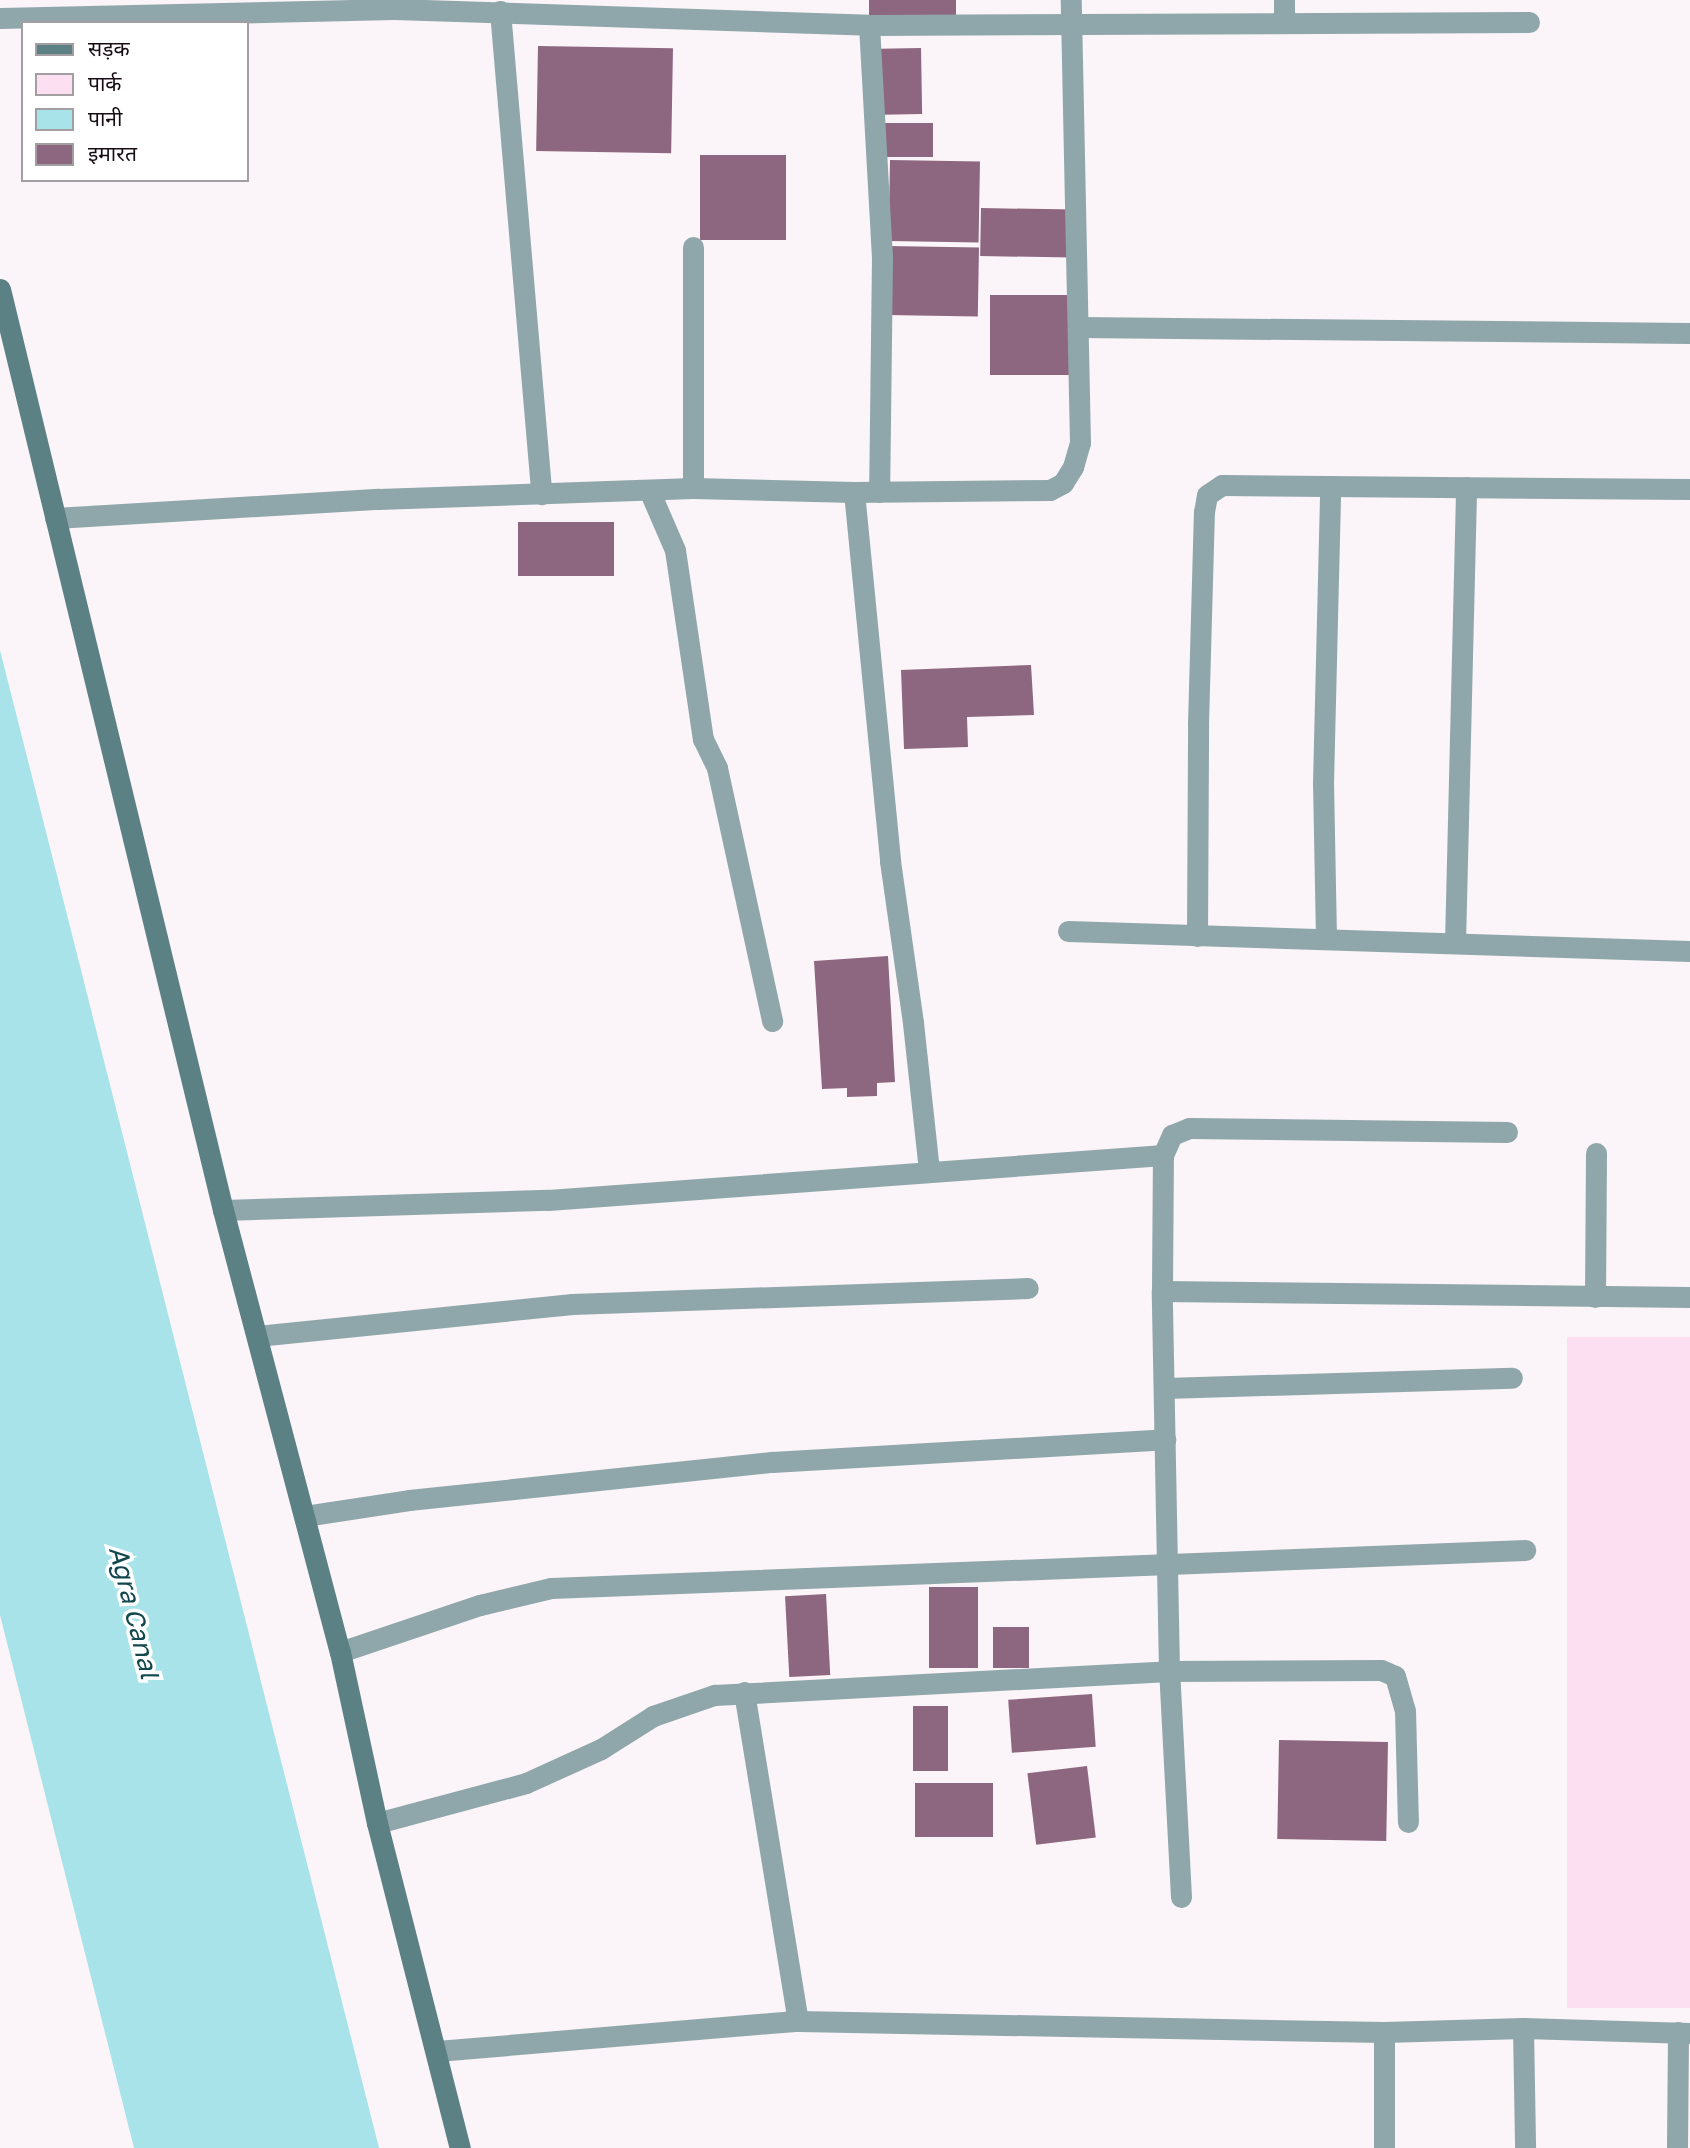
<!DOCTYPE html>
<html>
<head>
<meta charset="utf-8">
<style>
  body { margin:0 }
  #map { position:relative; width:1690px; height:2148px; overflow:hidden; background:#fbf4f8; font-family:"Golos Text","Noto Sans Devanagari",sans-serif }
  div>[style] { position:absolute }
  .green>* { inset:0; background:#fcdff1; transform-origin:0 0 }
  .water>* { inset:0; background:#a7e3e9 }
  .building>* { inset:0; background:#8d667f; transform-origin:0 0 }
  .street>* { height:21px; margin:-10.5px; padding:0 10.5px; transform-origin:10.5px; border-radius:10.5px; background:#8fa7aa }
  .secondary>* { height:21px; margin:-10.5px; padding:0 10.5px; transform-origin:10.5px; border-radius:10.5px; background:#5c8185 }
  span { translate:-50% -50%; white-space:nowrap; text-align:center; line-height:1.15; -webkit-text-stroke:7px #fff; paint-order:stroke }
  .water-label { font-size:26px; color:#12484d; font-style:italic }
  .legend { position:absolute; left:21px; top:21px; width:228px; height:161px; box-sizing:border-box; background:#fff; border:2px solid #a29ea1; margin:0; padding:9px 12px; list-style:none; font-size:21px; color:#170c14 }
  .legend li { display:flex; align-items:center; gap:14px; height:35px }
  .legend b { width:35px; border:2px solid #a29ea1 }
</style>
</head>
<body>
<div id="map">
  <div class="green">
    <i style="left:1567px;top:1337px;width:123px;height:671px"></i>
  </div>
  <div class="water">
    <i style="clip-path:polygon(0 651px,0 650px,379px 2148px,134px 2148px,0 1615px)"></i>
  </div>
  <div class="building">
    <i style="clip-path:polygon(869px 0,956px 0,956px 20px,869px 17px)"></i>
    <i style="left:538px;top:46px;width:135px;height:105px;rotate:1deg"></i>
    <i style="left:921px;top:48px;width:66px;height:41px;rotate:89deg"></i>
    <i style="left:881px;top:123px;width:52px;height:34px"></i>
    <i style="left:700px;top:155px;width:86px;height:85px"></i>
    <i style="left:890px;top:160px;width:90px;height:81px;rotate:1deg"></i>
    <i style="left:981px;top:208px;width:92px;height:48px;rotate:1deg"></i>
    <i style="left:888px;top:246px;width:91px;height:69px;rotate:1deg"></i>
    <i style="left:990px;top:295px;width:85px;height:80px"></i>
    <i style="left:518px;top:522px;width:96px;height:54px"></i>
    <i style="clip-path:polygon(1031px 665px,1034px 715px,967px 717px,968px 747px,904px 749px,901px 670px)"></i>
    <i style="clip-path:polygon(888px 956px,895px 1082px,877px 1083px,877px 1096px,847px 1097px,847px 1088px,822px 1089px,814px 961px)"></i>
    <i style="left:929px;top:1587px;width:49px;height:81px"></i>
    <i style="left:826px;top:1594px;width:81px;height:41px;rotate:87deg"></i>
    <i style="left:993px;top:1627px;width:36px;height:41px"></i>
    <i style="left:1092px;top:1694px;width:53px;height:84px;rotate:86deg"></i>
    <i style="left:913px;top:1706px;width:35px;height:65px"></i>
    <i style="left:1279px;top:1740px;width:109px;height:99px;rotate:1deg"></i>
    <i style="left:1087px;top:1766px;width:72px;height:60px;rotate:83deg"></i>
    <i style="left:915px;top:1783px;width:78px;height:54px"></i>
  </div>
  <div class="street">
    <i style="left:500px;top:11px;width:485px;rotate:85.1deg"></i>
    <i style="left:0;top:18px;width:394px;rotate:-1.3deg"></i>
    <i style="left:394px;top:9px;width:475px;rotate:1.9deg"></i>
    <i style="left:869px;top:25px;width:660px;rotate:-0.26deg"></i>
    <i style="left:1284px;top:23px;width:23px;rotate:-90deg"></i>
    <i style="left:869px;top:25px;width:232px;rotate:86.8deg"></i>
    <i style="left:882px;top:257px;width:235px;rotate:90.7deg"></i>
    <i style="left:1079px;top:327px;width:611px;rotate:0.56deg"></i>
    <i style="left:693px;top:488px;width:241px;rotate:-90deg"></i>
    <i style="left:649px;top:490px;width:65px;rotate:66.6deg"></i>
    <i style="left:675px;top:550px;width:191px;rotate:81.6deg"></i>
    <i style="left:703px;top:739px;width:32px;rotate:64deg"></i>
    <i style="left:717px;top:768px;width:259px;rotate:77.7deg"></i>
    <i style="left:854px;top:492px;width:371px;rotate:84.4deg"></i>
    <i style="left:890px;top:861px;width:164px;rotate:81.9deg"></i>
    <i style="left:913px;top:1023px;width:149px;rotate:83.8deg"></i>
    <i style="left:55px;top:518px;width:324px;rotate:-3.4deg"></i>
    <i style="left:378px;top:499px;width:315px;rotate:-2deg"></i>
    <i style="left:693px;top:488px;width:161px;rotate:1.4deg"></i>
    <i style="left:854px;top:492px;width:196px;rotate:-0.6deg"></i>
    <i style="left:1050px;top:490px;width:15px;rotate:-28deg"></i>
    <i style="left:1063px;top:483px;width:19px;rotate:-58deg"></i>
    <i style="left:1073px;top:467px;width:25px;rotate:-74deg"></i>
    <i style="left:1080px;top:443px;width:443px;rotate:-91.2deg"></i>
    <i style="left:1068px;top:931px;width:622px;rotate:1.84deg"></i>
    <i style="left:1197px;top:936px;width:212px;rotate:-89.7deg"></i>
    <i style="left:1198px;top:724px;width:212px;rotate:-88.4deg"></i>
    <i style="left:1204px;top:512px;width:17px;rotate:-80deg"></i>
    <i style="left:1207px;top:495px;width:18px;rotate:-34deg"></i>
    <i style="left:1222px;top:485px;width:468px;rotate:0.5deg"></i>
    <i style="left:1326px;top:938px;width:155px;rotate:-91.1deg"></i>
    <i style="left:1323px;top:783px;width:297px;rotate:-88.6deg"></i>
    <i style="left:1455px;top:943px;width:456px;rotate:-88.6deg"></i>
    <i style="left:223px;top:1210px;width:325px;rotate:-1.8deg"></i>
    <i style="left:548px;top:1200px;width:617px;rotate:-4.18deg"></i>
    <i style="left:1162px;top:1291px;width:528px;rotate:0.65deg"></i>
    <i style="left:1595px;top:1297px;width:144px;rotate:-89.6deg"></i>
    <i style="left:257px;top:1336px;width:317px;rotate:-5.8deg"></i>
    <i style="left:572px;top:1304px;width:456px;rotate:-2deg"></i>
    <i style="left:1165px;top:1388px;width:347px;rotate:-1.7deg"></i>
    <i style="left:305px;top:1516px;width:105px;rotate:-8.7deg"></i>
    <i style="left:409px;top:1500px;width:365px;rotate:-6deg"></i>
    <i style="left:772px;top:1462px;width:394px;rotate:-3.3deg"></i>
    <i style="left:340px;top:1652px;width:148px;rotate:-18.6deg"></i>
    <i style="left:480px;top:1605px;width:73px;rotate:-13.5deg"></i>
    <i style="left:551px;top:1588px;width:975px;rotate:-2.23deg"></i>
    <i style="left:744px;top:1692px;width:333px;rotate:80.7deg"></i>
    <i style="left:377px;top:1823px;width:154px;rotate:-15deg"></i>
    <i style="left:526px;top:1783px;width:82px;rotate:-24.4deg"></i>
    <i style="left:601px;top:1749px;width:62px;rotate:-32.4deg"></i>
    <i style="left:653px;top:1716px;width:65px;rotate:-19deg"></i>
    <i style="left:714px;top:1695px;width:456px;rotate:-3deg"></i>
    <i style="left:1169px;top:1671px;width:212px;rotate:-0.3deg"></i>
    <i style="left:1381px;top:1670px;width:15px;rotate:23deg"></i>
    <i style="left:1395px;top:1676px;width:35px;rotate:74deg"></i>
    <i style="left:1405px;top:1710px;width:112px;rotate:88.5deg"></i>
    <i style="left:1181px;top:1897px;width:226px;rotate:-93deg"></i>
    <i style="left:1169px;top:1671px;width:380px;rotate:-91.1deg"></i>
    <i style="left:1162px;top:1291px;width:136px;rotate:-89.6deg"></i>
    <i style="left:1163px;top:1155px;width:22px;rotate:-66deg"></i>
    <i style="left:1172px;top:1135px;width:18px;rotate:-22deg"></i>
    <i style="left:1189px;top:1128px;width:318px;rotate:0.7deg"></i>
    <i style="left:1523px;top:2028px;width:120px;rotate:89deg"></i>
    <i style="left:437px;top:2051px;width:362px;rotate:-4.8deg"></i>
    <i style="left:798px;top:2021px;width:586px;rotate:1.08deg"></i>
    <i style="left:1384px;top:2032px;width:139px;rotate:-1.6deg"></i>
    <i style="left:1523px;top:2028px;width:167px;rotate:1.7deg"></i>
    <i style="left:1384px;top:2148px;width:116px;rotate:-90deg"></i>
    <i style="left:1677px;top:2148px;width:116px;rotate:-89.5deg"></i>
  </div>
  <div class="secondary">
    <i style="left:0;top:289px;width:948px;rotate:76.39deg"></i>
    <i style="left:223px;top:1210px;width:457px;rotate:75.2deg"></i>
    <i style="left:340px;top:1652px;width:175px;rotate:77.8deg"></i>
    <i style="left:377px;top:1823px;width:335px;rotate:75.7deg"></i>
  </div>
  <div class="water-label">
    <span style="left:134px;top:1612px;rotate:76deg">Agra Canal</span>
  </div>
  <ul class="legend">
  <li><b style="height:9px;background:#5c8185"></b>सड़क</li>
  <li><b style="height:19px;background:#fcdff1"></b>पार्क</li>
  <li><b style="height:19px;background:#a7e3e9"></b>पानी</li>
  <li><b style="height:19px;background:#8d667f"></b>इमारत</li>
  </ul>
</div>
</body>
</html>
